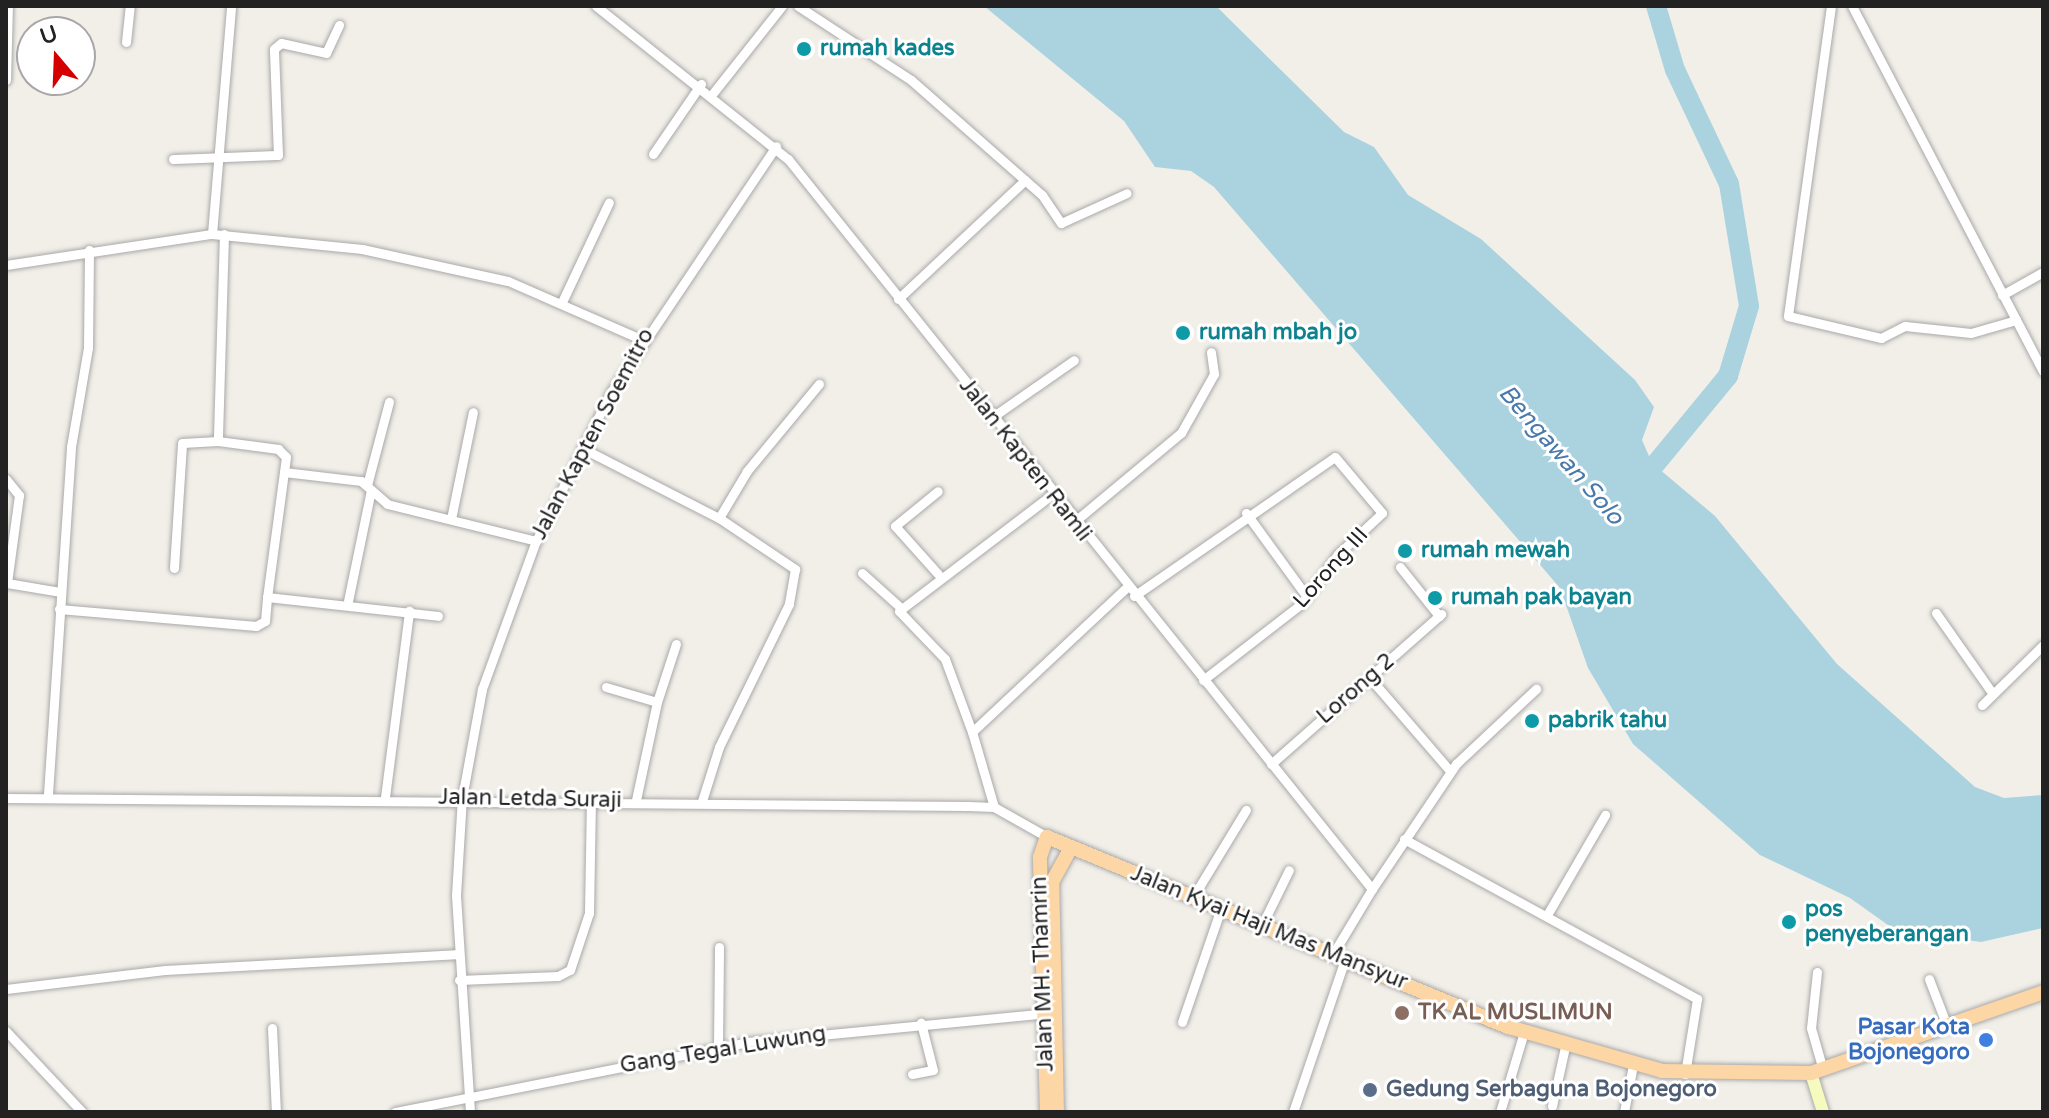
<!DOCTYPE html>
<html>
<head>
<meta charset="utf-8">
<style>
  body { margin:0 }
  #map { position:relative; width:2049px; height:1118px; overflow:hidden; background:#f2efe9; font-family:"Varela Round",sans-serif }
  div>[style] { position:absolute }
  .water>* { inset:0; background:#aad3df }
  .river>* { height:20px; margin:-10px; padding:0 10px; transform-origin:10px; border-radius:10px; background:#aad3df }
  .roads { filter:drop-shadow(0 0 2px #a9a9a9) drop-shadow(0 0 2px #a9a9a9) }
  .minor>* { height:9px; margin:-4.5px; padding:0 4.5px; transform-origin:4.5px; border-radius:4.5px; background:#fff }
  .secondary>* { height:12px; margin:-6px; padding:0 6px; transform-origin:6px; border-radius:6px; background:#f7fabf }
  .primary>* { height:14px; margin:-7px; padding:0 7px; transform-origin:7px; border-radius:7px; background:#fcd6a4 }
  .dots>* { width:22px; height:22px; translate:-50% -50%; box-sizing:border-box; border:4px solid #fff; border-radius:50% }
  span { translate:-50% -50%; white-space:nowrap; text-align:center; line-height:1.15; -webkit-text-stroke:6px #fff; paint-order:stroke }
  .culture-label { font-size:22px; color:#0d838f; font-weight:700 }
  .left { translate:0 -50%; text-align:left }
  .street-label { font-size:22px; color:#222 }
  .education-label { font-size:22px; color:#785e54; font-weight:700 }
  .shop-label { font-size:22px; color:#366cbe; font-weight:700 }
  .right { translate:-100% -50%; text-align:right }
  .service-label { font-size:22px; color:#4e5e75; font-weight:700 }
  .water-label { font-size:24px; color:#4a7aab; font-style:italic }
  .frame { position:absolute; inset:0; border:8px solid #222; pointer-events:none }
  .north { position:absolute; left:16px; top:16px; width:80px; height:80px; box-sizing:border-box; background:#fff; border:2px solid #a7a7a7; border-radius:50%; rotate:341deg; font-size:22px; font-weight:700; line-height:32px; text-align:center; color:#222 }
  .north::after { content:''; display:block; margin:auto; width:28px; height:36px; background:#d40000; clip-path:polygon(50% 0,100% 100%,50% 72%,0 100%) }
</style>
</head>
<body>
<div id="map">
  <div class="water">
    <i style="clip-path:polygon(984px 6px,1216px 6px,1344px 132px,1374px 147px,1408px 195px,1481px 239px,1635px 380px,1654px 407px,1642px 440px,1652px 463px,1715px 516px,1837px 664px,1975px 787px,2004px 798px,2043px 795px,2043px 928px,1981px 942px,1895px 930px,1850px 898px,1760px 855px,1633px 744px,1588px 668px,1560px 588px,1214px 187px,1191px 171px,1155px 167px,1124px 121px)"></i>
  </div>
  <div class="river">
    <i style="left:1639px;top:484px;width:140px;rotate:-50.5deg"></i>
    <i style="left:1728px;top:376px;width:73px;rotate:-73.3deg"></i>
    <i style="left:1749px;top:306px;width:124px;rotate:-99.3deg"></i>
    <i style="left:1729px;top:184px;width:126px;rotate:-115.3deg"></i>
    <i style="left:1675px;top:70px;width:67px;rotate:-106.5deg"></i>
  </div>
  <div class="roads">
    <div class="minor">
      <i style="left:596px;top:6px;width:246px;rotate:38.6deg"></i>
      <i style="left:788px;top:159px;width:935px;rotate:51.34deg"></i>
      <i style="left:1372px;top:889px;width:76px;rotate:121deg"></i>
      <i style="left:798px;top:6px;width:135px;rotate:33.2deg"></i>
      <i style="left:911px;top:80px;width:174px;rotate:41.3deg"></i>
      <i style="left:1042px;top:195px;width:34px;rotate:56deg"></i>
      <i style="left:1061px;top:223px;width:72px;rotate:-24.4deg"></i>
      <i style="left:1831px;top:6px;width:313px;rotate:97.9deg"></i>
      <i style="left:1788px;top:316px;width:96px;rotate:13.3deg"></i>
      <i style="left:1881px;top:338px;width:27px;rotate:-27deg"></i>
      <i style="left:1905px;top:326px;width:66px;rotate:6.1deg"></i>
      <i style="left:1971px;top:333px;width:47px;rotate:-16.1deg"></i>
      <i style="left:1852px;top:6px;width:412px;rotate:62.4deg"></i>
      <i style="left:126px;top:42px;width:36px;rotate:-84deg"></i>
      <i style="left:6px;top:80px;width:74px;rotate:-88.5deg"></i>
      <i style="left:713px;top:93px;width:111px;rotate:-51.6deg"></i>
      <i style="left:653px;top:154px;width:85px;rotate:-55.6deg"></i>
      <i style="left:173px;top:159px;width:105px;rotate:-2.2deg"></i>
      <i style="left:278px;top:155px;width:106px;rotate:-92.2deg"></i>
      <i style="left:274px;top:49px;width:9px;rotate:-41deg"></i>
      <i style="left:281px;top:43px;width:46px;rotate:12.5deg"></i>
      <i style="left:326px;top:53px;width:31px;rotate:-65deg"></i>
      <i style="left:212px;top:234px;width:229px;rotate:-85.2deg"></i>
      <i style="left:224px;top:234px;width:207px;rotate:91.7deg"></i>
      <i style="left:218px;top:441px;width:61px;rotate:7.6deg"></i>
      <i style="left:278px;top:449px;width:11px;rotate:45deg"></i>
      <i style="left:286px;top:457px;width:141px;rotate:97.7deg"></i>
      <i style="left:6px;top:265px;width:208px;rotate:-8.6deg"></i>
      <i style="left:212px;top:234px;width:151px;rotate:5.7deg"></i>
      <i style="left:362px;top:249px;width:149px;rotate:12.4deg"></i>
      <i style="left:508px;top:281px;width:145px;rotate:23.6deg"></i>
      <i style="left:2002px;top:295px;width:47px;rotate:-29.3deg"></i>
      <i style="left:898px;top:299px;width:174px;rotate:-43.1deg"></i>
      <i style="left:562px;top:302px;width:110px;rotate:-64.8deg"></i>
      <i style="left:991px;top:418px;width:101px;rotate:-34.9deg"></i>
      <i style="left:582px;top:448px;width:154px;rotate:27.1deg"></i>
      <i style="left:719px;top:518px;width:92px;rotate:33.9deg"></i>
      <i style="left:795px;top:569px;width:36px;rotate:100deg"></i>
      <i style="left:789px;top:604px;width:159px;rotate:116.1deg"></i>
      <i style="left:719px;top:747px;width:57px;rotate:107.5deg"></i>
      <i style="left:284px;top:472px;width:78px;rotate:6.7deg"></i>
      <i style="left:361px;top:481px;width:35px;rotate:41deg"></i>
      <i style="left:387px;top:504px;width:154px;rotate:13.9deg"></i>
      <i style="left:6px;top:479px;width:21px;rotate:51deg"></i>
      <i style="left:19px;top:495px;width:89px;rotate:97.8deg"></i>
      <i style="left:7px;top:583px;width:55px;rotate:9.5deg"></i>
      <i style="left:367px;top:485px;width:86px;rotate:-75.2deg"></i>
      <i style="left:1246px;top:513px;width:104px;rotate:54deg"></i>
      <i style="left:719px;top:518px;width:55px;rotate:-59.2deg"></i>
      <i style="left:747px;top:471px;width:113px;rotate:-50.4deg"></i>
      <i style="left:451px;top:519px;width:109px;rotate:-78.4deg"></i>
      <i style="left:1074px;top:522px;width:139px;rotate:-39.8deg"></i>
      <i style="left:1181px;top:433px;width:68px;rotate:-60.8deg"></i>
      <i style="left:1214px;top:374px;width:22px;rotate:-98deg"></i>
      <i style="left:1400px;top:567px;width:63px;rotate:51.5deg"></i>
      <i style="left:174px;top:568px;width:125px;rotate:-86.3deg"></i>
      <i style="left:182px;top:443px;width:36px;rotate:-3deg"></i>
      <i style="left:862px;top:573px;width:52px;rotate:41.9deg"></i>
      <i style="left:938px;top:574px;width:64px;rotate:-131.9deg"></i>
      <i style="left:895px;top:526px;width:55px;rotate:-39.1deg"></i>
      <i style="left:1134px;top:596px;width:244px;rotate:-34.7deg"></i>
      <i style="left:1335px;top:457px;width:73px;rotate:50deg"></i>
      <i style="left:1382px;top:513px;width:60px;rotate:137deg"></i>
      <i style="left:1338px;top:554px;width:62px;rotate:126.5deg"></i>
      <i style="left:1301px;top:604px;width:124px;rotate:142.2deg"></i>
      <i style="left:348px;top:601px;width:113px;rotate:-78.3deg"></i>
      <i style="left:59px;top:609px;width:198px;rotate:4.9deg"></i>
      <i style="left:256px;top:626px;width:10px;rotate:-29deg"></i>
      <i style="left:265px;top:621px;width:24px;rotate:-85deg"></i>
      <i style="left:267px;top:597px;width:172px;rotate:6.3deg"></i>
      <i style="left:1936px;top:613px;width:99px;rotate:54.9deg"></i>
      <i style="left:1369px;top:677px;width:124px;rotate:49.2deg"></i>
      <i style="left:606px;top:687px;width:53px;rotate:16.4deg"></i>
      <i style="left:657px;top:702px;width:100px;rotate:102.1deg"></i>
      <i style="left:657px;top:702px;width:61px;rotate:-71.9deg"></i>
      <i style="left:1982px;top:705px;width:86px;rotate:-44.5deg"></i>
      <i style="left:972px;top:732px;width:78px;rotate:-110.3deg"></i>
      <i style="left:945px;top:659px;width:66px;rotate:-133.8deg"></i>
      <i style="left:899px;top:611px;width:191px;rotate:-37.3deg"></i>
      <i style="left:1271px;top:764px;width:227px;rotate:-41.4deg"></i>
      <i style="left:48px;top:794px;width:348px;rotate:-86.2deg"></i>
      <i style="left:71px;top:447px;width:100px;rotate:-80.3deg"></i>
      <i style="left:88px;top:348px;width:98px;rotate:-89.4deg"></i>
      <i style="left:385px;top:797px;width:188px;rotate:-82.6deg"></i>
      <i style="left:6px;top:798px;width:962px;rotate:0.48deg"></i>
      <i style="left:968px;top:806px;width:26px;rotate:2deg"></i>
      <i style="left:994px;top:807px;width:55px;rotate:29.4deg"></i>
      <i style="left:994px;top:807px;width:78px;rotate:-106.3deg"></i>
      <i style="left:972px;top:732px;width:212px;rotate:-43.1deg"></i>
      <i style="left:1404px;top:839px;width:334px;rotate:28.6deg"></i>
      <i style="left:1697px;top:999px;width:76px;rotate:99.1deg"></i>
      <i style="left:1372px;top:889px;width:151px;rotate:-56.1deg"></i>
      <i style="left:1456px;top:764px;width:110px;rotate:-43.2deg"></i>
      <i style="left:1193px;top:897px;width:102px;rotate:-58.7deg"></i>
      <i style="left:1547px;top:915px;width:116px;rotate:-59.9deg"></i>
      <i style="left:1262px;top:925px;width:61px;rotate:-63.9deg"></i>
      <i style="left:1817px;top:972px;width:56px;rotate:96.1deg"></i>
      <i style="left:1811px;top:1028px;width:44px;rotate:74.1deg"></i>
      <i style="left:1929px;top:979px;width:50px;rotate:69deg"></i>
      <i style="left:459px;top:980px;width:99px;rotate:-2.3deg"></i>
      <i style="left:558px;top:976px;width:13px;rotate:-27deg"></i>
      <i style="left:570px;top:970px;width:60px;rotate:-71.6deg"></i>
      <i style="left:589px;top:913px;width:114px;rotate:-89deg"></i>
      <i style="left:6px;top:989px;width:160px;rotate:-6.8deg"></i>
      <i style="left:165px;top:970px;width:291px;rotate:-3.1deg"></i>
      <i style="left:1182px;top:1022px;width:120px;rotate:-71.1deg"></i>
      <i style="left:272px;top:1028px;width:84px;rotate:87.3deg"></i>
      <i style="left:6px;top:1031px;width:111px;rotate:46.8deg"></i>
      <i style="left:718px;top:1046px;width:99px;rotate:-89.4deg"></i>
      <i style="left:912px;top:1074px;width:21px;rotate:-11deg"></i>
      <i style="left:933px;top:1070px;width:49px;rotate:-104.3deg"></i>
      <i style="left:1552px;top:1106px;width:60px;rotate:-77.6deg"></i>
      <i style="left:395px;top:1112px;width:359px;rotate:-11.2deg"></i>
      <i style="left:747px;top:1042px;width:301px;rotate:-5.5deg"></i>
      <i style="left:470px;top:1112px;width:217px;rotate:-93.7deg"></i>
      <i style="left:456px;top:895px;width:97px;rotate:-86.5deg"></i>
      <i style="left:462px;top:798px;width:111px;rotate:-79.6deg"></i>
      <i style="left:482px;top:689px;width:158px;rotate:-70deg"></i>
      <i style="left:536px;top:541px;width:167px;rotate:-63.3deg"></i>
      <i style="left:611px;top:392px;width:296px;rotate:-56.1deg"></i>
      <i style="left:1293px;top:1112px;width:162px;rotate:-71.2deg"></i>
      <i style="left:1500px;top:1112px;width:84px;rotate:-73.3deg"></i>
      <i style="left:1624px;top:1112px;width:48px;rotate:-79.2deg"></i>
    </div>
    <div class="secondary">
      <i style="left:1811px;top:1073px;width:41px;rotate:72.9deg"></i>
    </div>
    <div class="primary">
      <i style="left:1047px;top:1112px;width:255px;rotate:-91.6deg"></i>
      <i style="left:1040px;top:857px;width:21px;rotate:-71deg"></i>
      <i style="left:1047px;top:837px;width:500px;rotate:22.4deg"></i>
      <i style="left:1509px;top:1027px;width:159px;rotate:16deg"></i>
      <i style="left:1662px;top:1071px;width:149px;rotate:0.8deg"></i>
      <i style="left:1811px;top:1073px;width:246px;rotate:-19.2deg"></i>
      <i style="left:1057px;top:1112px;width:230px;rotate:-91.2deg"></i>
      <i style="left:1052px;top:882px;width:39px;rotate:-61deg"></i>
    </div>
  </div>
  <div class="dots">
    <i style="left:804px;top:49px;background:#0f9aa8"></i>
    <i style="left:1183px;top:333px;background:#0f9aa8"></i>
    <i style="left:1405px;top:551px;background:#0f9aa8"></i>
    <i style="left:1435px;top:598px;background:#0f9aa8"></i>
    <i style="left:1532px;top:721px;background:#0f9aa8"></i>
    <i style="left:1789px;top:922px;background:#0f9aa8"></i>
    <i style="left:1402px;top:1013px;background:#8d6e63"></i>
    <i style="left:1986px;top:1040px;background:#3f7fe0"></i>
    <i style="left:1370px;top:1090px;background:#5c6f8a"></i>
  </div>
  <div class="culture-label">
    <span class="left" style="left:820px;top:49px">rumah kades</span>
    <span class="left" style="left:1199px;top:333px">rumah mbah jo</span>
    <span class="left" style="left:1421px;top:551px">rumah mewah</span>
    <span class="left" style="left:1451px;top:598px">rumah pak bayan</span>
    <span class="left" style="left:1548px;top:721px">pabrik tahu</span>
    <span class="left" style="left:1805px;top:922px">pos<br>penyeberangan</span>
  </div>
  <div class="street-label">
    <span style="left:593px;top:434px;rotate:-62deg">Jalan Kapten Soemitro</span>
    <span style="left:1025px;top:460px;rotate:52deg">Jalan Kapten Ramli</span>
    <span style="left:1331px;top:568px;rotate:-48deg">Lorong III</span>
    <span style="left:1356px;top:689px;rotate:-41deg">Lorong 2</span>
    <span style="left:530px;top:799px;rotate:1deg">Jalan Letda Suraji</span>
    <span style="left:1269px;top:928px;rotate:22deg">Jalan Kyai Haji Mas Mansyur</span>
    <span style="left:1043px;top:974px;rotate:-92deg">Jalan MH. Thamrin</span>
    <span style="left:723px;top:1050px;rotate:-9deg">Gang Tegal Luwung</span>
  </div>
  <div class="education-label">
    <span class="left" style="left:1418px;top:1013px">TK AL MUSLIMUN</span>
  </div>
  <div class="shop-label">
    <span class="right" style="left:1970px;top:1040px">Pasar Kota<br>Bojonegoro</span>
  </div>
  <div class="service-label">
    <span class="left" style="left:1386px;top:1090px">Gedung Serbaguna Bojonegoro</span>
  </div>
  <div class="water-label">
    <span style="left:1561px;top:455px;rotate:49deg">Bengawan Solo</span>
  </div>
  <div class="frame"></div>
  <div class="north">U</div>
</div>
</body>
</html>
